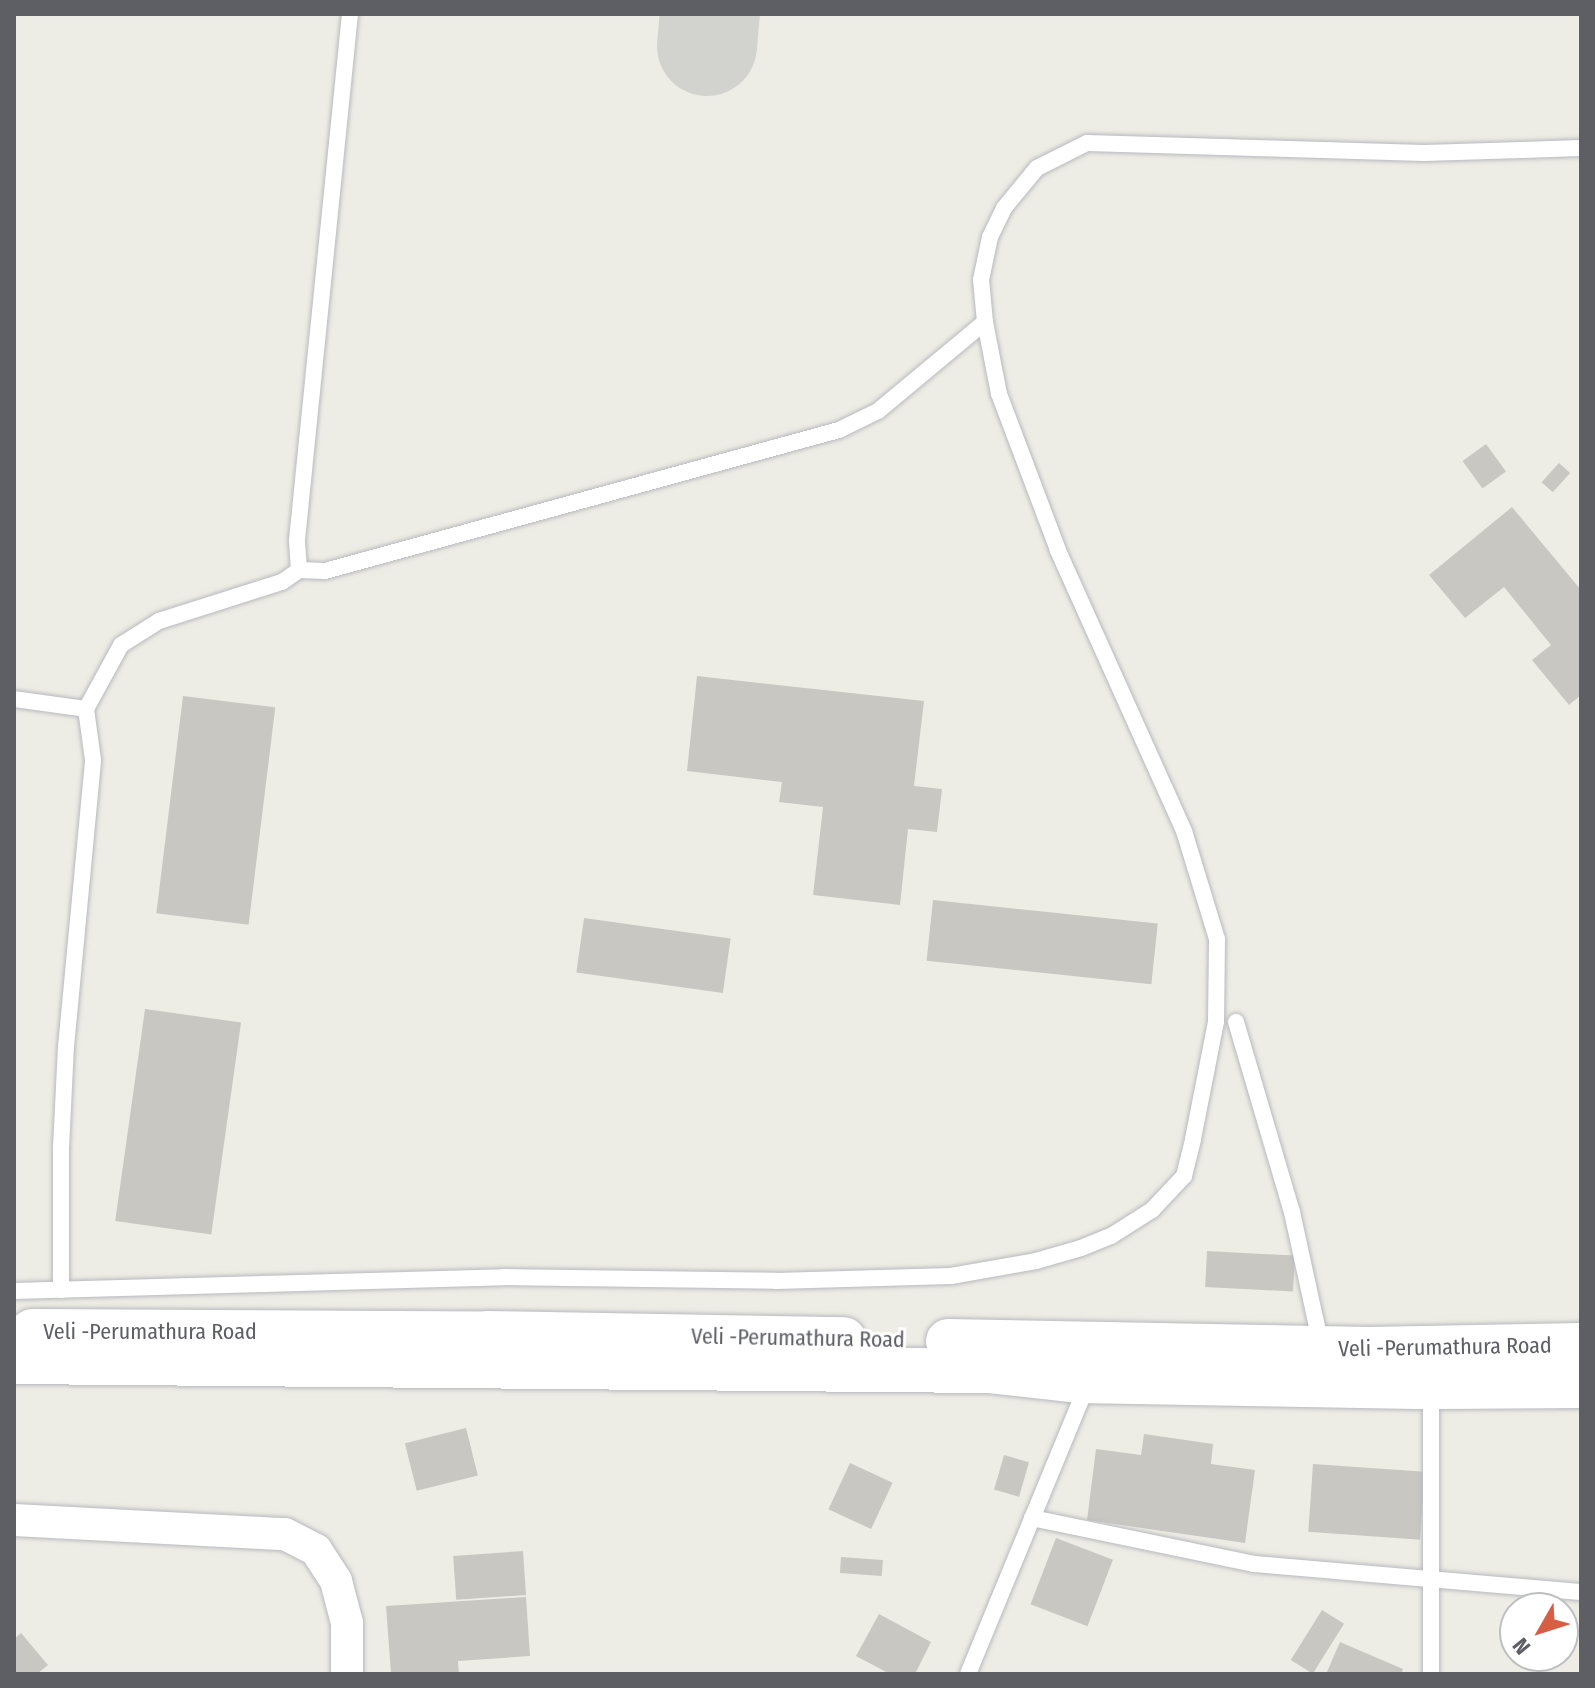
<!DOCTYPE html>
<html>
<head>
<meta charset="utf-8">
<style>
  body { margin:0 }
  #map { position:relative; width:1595px; height:1688px; overflow:hidden; background:#eeede5; font-family:"Fira Sans Condensed",sans-serif }
  div>[style] { position:absolute }
  .taxiway>* { height:100px; margin:-50px; padding:0 50px; transform-origin:50px; border-radius:50px; background:#d2d2ce }
  .building>* { inset:0; background:#c9c7c2; transform-origin:0 0 }
  .roads { filter:drop-shadow(0 0 2px #b7b9be) drop-shadow(0 0 2px #b7b9be) }
  .service>* { height:16px; margin:-8px; padding:0 8px; transform-origin:8px; border-radius:8px; background:#fff }
  .minor>* { height:32px; margin:-16px; padding:0 16px; transform-origin:16px; border-radius:16px; background:#fff }
  .secondary>* { height:44px; margin:-22px; padding:0 22px; transform-origin:22px; border-radius:22px; background:#fff }
  span { translate:-50% -50%; white-space:nowrap; text-align:center; line-height:1.15; -webkit-text-stroke:6px #fff; paint-order:stroke }
  .street-label { font-size:22px; color:#5d5f64 }
  .frame { position:absolute; inset:0; border:16px solid #5d5f64; pointer-events:none }
  .north { position:absolute; left:1499px; top:1592px; width:80px; height:80px; box-sizing:border-box; background:#fff; border:2px solid #bebfc1; border-radius:50%; rotate:231deg; font-size:22px; font-weight:700; line-height:32px; text-align:center; color:#5d5f64 }
  .north::after { content:''; display:block; margin:auto; width:28px; height:36px; background:#d55e44; clip-path:polygon(50% 0,100% 100%,50% 72%,0 100%) }
</style>
</head>
<body>
<div id="map">
  <div class="taxiway">
    <i style="left:707px;top:46px;width:32px;rotate:-85deg"></i>
  </div>
  <div class="building">
    <i style="left:1486px;top:444px;width:34px;height:29px;rotate:54deg"></i>
    <i style="left:1559px;top:463px;width:15px;height:26px;rotate:42deg"></i>
    <i style="clip-path:polygon(1512px 507px,1581px 590px,1581px 695px,1569px 705px,1532px 660px,1551px 645px,1504px 587px,1465px 618px,1429px 575px)"></i>
    <i style="clip-path:polygon(697px 676px,924px 701px,914px 786px,942px 789px,937px 832px,908px 829px,900px 905px,813px 895px,823px 807px,779px 802px,782px 782px,687px 771px)"></i>
    <i style="left:183px;top:696px;width:93px;height:219px;rotate:7deg"></i>
    <i style="left:933px;top:900px;width:226px;height:61px;rotate:6deg"></i>
    <i style="left:584px;top:918px;width:148px;height:55px;rotate:8deg"></i>
    <i style="left:145px;top:1009px;width:97px;height:214px;rotate:8deg"></i>
    <i style="left:1207px;top:1251px;width:88px;height:36px;rotate:3deg"></i>
    <i style="left:466px;top:1428px;width:49px;height:63px;rotate:76deg"></i>
    <i style="clip-path:polygon(1144px 1434px,1213px 1444px,1211px 1464px,1255px 1470px,1245px 1543px,1087px 1520px,1096px 1449px,1141px 1455px)"></i>
    <i style="left:1004px;top:1455px;width:26px;height:36px;rotate:16deg"></i>
    <i style="left:850px;top:1463px;width:47px;height:51px;rotate:25deg"></i>
    <i style="left:1313px;top:1464px;width:112px;height:68px;rotate:4deg"></i>
    <i style="left:1056px;top:1538px;width:61px;height:71px;rotate:21deg"></i>
    <i style="left:523px;top:1551px;width:44px;height:70px;rotate:86deg"></i>
    <i style="left:841px;top:1557px;width:42px;height:16px;rotate:4deg"></i>
    <i style="clip-path:polygon(526px 1597px,530px 1656px,458px 1661px,459px 1674px,391px 1674px,386px 1606px)"></i>
    <i style="left:1322px;top:1610px;width:26px;height:59px;rotate:32deg"></i>
    <i style="clip-path:polygon(879px 1614px,931px 1642px,915px 1674px,890px 1674px,856px 1656px)"></i>
    <i style="clip-path:polygon(21px 1633px,48px 1665px,37px 1674px,14px 1674px,14px 1639px)"></i>
    <i style="clip-path:polygon(1340px 1642px,1403px 1669px,1401px 1674px,1326px 1674px)"></i>
  </div>
  <div class="roads">
    <div class="service">
      <i style="left:299px;top:570px;width:30px;rotate:-94deg"></i>
      <i style="left:297px;top:540px;width:529px;rotate:-84.25deg"></i>
      <i style="left:14px;top:699px;width:73px;rotate:7.9deg"></i>
      <i style="left:1236px;top:1022px;width:198px;rotate:73.6deg"></i>
      <i style="left:1292px;top:1212px;width:136px;rotate:77.7deg"></i>
      <i style="left:61px;top:1290px;width:142px;rotate:-90deg"></i>
      <i style="left:61px;top:1148px;width:101px;rotate:-87.2deg"></i>
      <i style="left:66px;top:1047px;width:288px;rotate:-84.6deg"></i>
      <i style="left:93px;top:760px;width:51px;rotate:-97.8deg"></i>
      <i style="left:86px;top:709px;width:73px;rotate:-61.3deg"></i>
      <i style="left:121px;top:645px;width:45px;rotate:-32.3deg"></i>
      <i style="left:159px;top:621px;width:129px;rotate:-17.6deg"></i>
      <i style="left:282px;top:582px;width:21px;rotate:-35deg"></i>
      <i style="left:299px;top:570px;width:26px;rotate:2deg"></i>
      <i style="left:325px;top:571px;width:533px;rotate:-15.34deg"></i>
      <i style="left:839px;top:430px;width:43px;rotate:-26deg"></i>
      <i style="left:878px;top:411px;width:139px;rotate:-39.8deg"></i>
      <i style="left:14px;top:1291px;width:490px;rotate:-1.6deg"></i>
      <i style="left:504px;top:1277px;width:272px;rotate:0.8deg"></i>
      <i style="left:776px;top:1281px;width:175px;rotate:-1.6deg"></i>
      <i style="left:951px;top:1276px;width:86px;rotate:-10deg"></i>
      <i style="left:1036px;top:1261px;width:47px;rotate:-16.1deg"></i>
      <i style="left:1081px;top:1248px;width:32px;rotate:-22deg"></i>
      <i style="left:1111px;top:1236px;width:49px;rotate:-32.4deg"></i>
      <i style="left:1152px;top:1210px;width:47px;rotate:-46.7deg"></i>
      <i style="left:1184px;top:1176px;width:38px;rotate:-76deg"></i>
      <i style="left:1193px;top:1139px;width:119px;rotate:-78.9deg"></i>
      <i style="left:1216px;top:1022px;width:83px;rotate:-89.3deg"></i>
      <i style="left:1217px;top:939px;width:113px;rotate:-107deg"></i>
      <i style="left:1184px;top:831px;width:308px;rotate:-114.2deg"></i>
      <i style="left:1058px;top:550px;width:167px;rotate:-110.7deg"></i>
      <i style="left:999px;top:394px;width:73px;rotate:-101deg"></i>
      <i style="left:985px;top:322px;width:42px;rotate:-95.4deg"></i>
      <i style="left:981px;top:280px;width:44px;rotate:-78.2deg"></i>
      <i style="left:990px;top:237px;width:32px;rotate:-64deg"></i>
      <i style="left:1004px;top:208px;width:52px;rotate:-50.5deg"></i>
      <i style="left:1037px;top:168px;width:56px;rotate:-26.6deg"></i>
      <i style="left:1087px;top:143px;width:337px;rotate:1.7deg"></i>
      <i style="left:1424px;top:153px;width:157px;rotate:-1.8deg"></i>
      <i style="left:1431px;top:1389px;width:285px;rotate:90deg"></i>
      <i style="left:1032px;top:1518px;width:227px;rotate:11.7deg"></i>
      <i style="left:1254px;top:1564px;width:328px;rotate:4.9deg"></i>
      <i style="left:968px;top:1674px;width:315px;rotate:-67.6deg"></i>
    </div>
    <div class="minor">
      <i style="left:14px;top:1520px;width:271px;rotate:3deg"></i>
      <i style="left:285px;top:1534px;width:35px;rotate:27deg"></i>
      <i style="left:316px;top:1550px;width:37px;rotate:57deg"></i>
      <i style="left:336px;top:1581px;width:43px;rotate:75.3deg"></i>
      <i style="left:347px;top:1623px;width:51px;rotate:90deg"></i>
    </div>
    <div class="secondary">
      <i style="left:32px;top:1331px;width:455px;rotate:0.3deg"></i>
      <i style="left:487px;top:1333px;width:357px;rotate:1deg"></i>
      <i style="left:948px;top:1341px;width:421px;rotate:1.1deg"></i>
      <i style="left:1369px;top:1349px;width:212px;rotate:-1.1deg"></i>
      <i style="left:14px;top:1362px;width:974px;rotate:0.53deg"></i>
      <i style="left:988px;top:1371px;width:91px;rotate:6.3deg"></i>
      <i style="left:1078px;top:1381px;width:353px;rotate:1deg"></i>
      <i style="left:1431px;top:1387px;width:150px;rotate:-0.4deg"></i>
    </div>
  </div>
  <div class="street-label">
    <span style="left:150px;top:1332px">Veli -Perumathura Road</span>
    <span style="left:798px;top:1338px;rotate:1deg">Veli -Perumathura Road</span>
    <span style="left:1445px;top:1347px;rotate:-1deg">Veli -Perumathura Road</span>
  </div>
  <div class="frame"></div>
  <div class="north">N</div>
</div>
</body>
</html>
